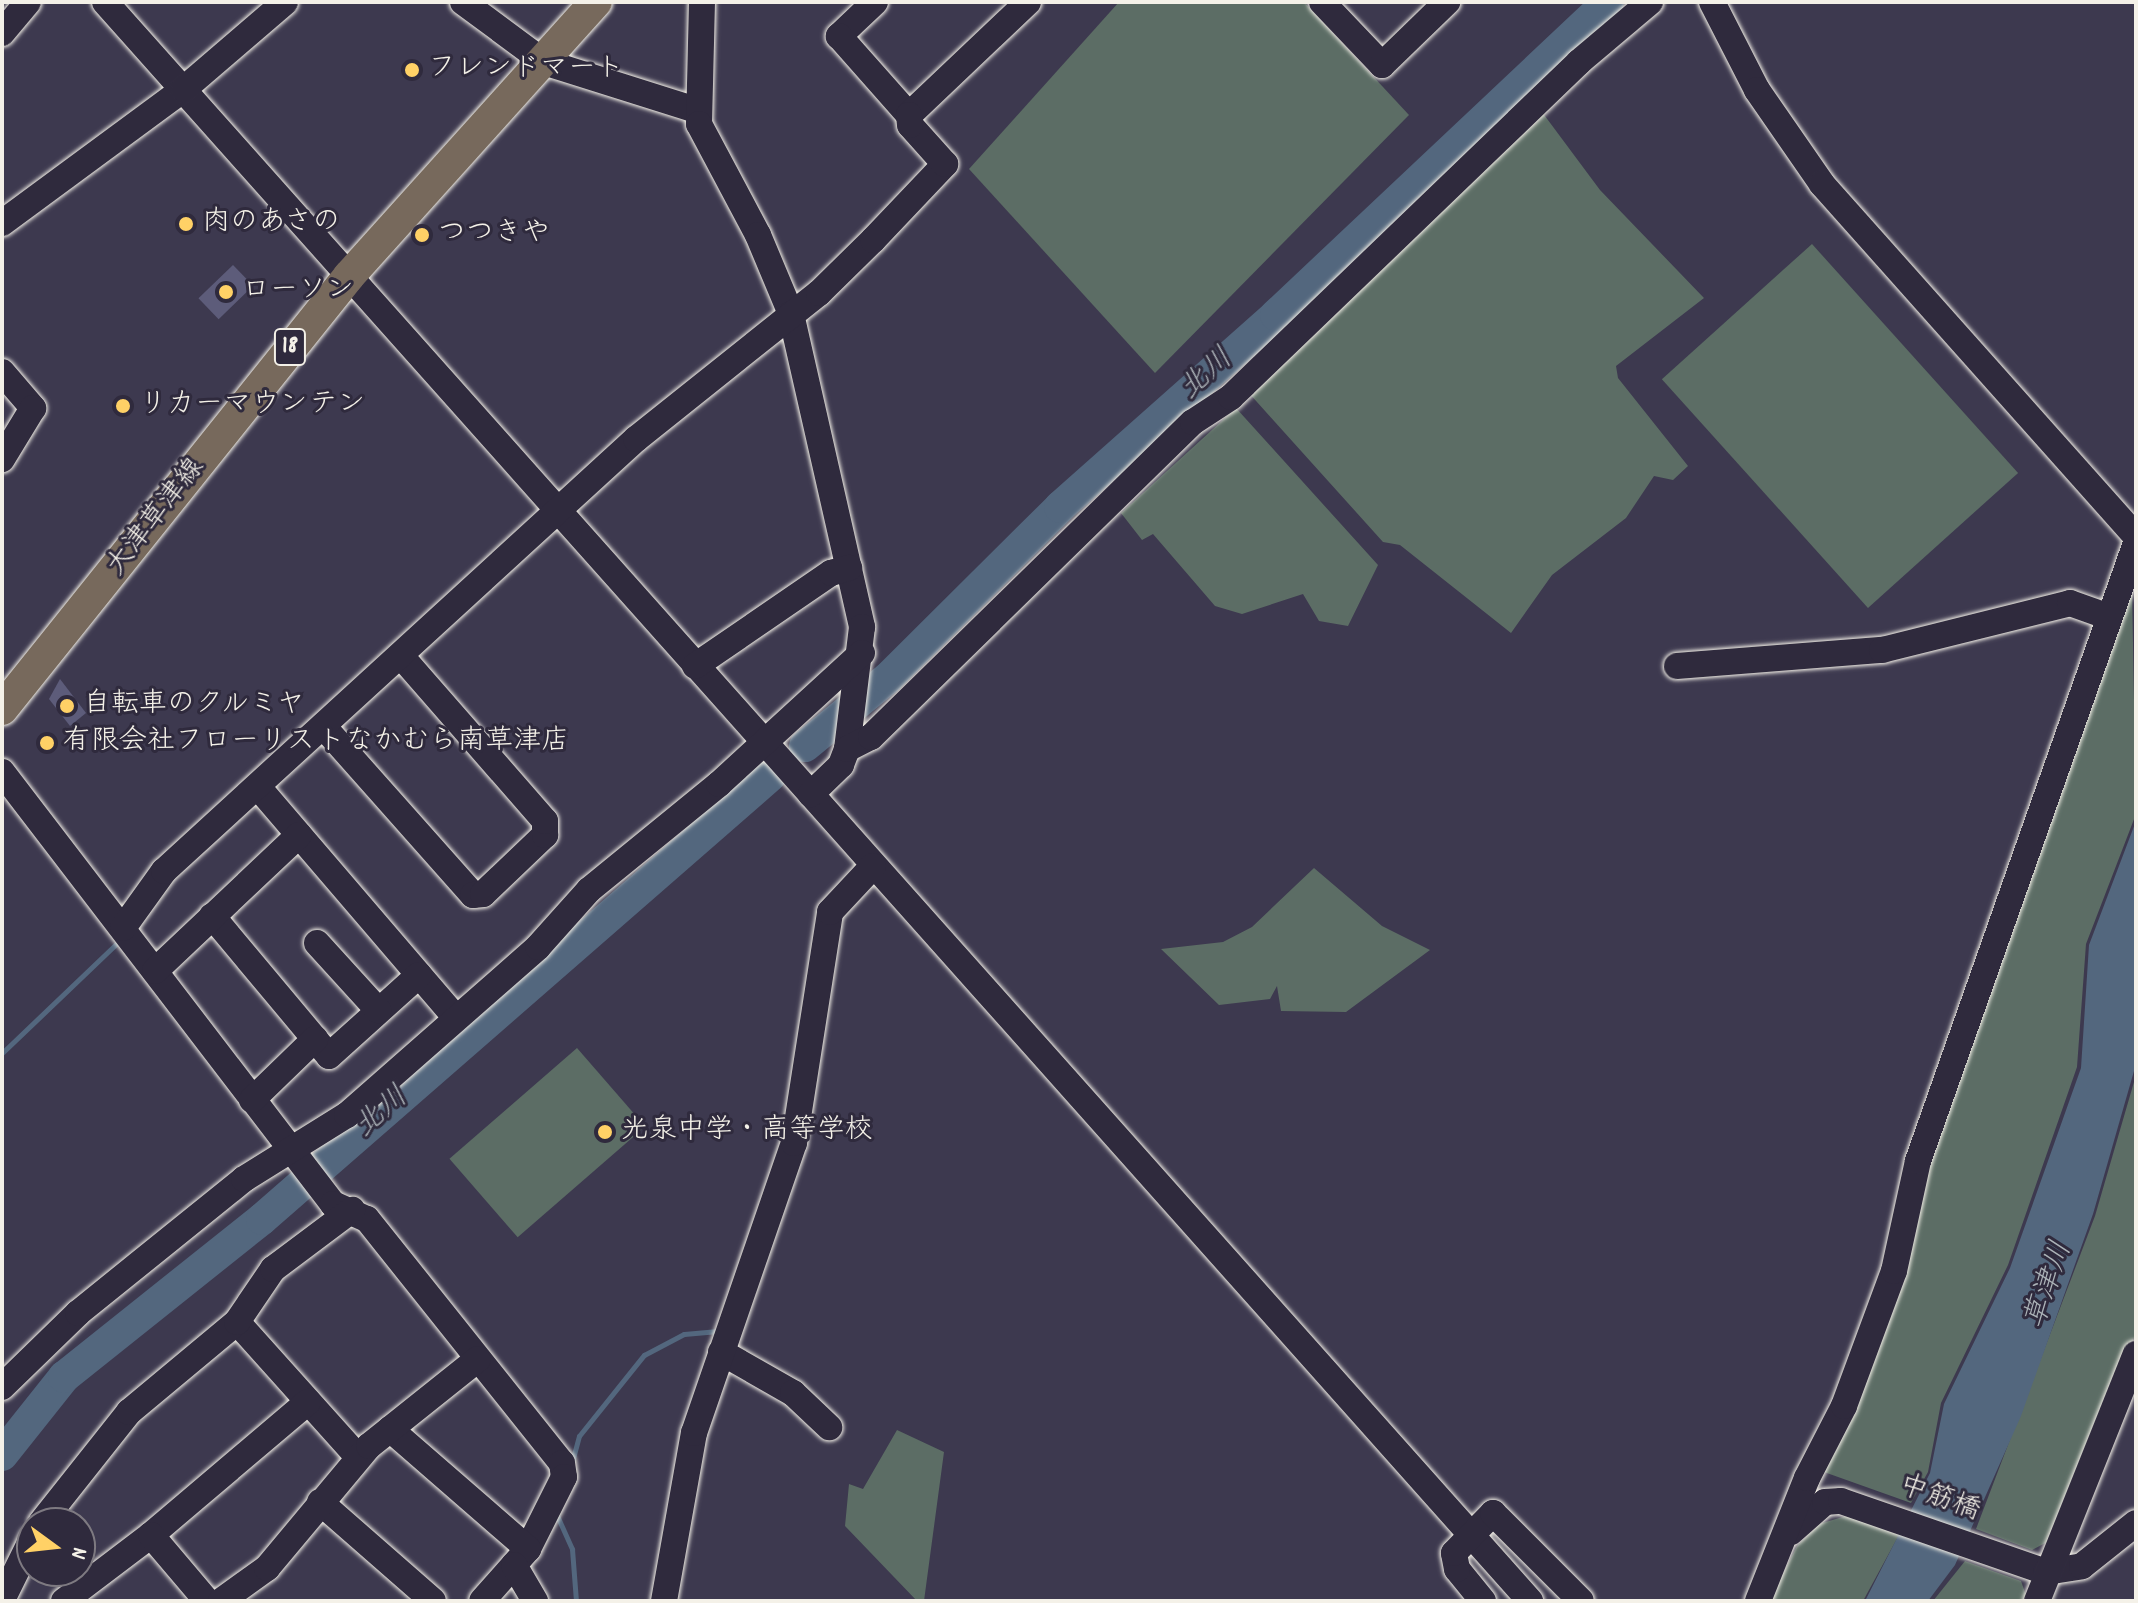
<!DOCTYPE html>
<html>
<head>
<meta charset="utf-8">
<style>
  body { margin:0 }
  #map { position:relative; width:2138px; height:1603px; overflow:hidden; background:#3d394f; font-family:Dekko,"Klee One",sans-serif }
  div>[style] { position:absolute }
  .green>* { inset:0; background:#5c6d65; transform-origin:0 0 }
  .water>* { inset:0; background:#53677e }
  .stream>* { height:5px; margin:-2.5px; padding:0 2.5px; transform-origin:2.5px; border-radius:2.5px; background:#53677e }
  .river>* { height:32px; margin:-16px; padding:0 16px; transform-origin:16px; border-radius:16px; background:#53677e }
  .building>* { inset:0; background:#5d5c7a; transform-origin:0 0 }
  .roads { filter:drop-shadow(0 0 2px #f4f1e8) drop-shadow(0 0 2px #f4f1e8) }
  .minor>* { height:26px; margin:-13px; padding:0 13px; transform-origin:13px; border-radius:13px; background:#2f2a3d }
  .major>* { height:32px; margin:-16px; padding:0 16px; transform-origin:16px; border-radius:16px; background:#77695c }
  .dots>* { width:22px; height:22px; translate:-50% -50%; box-sizing:border-box; border:4px solid #2f2a3d; border-radius:50% }
  span { translate:-50% -50%; white-space:nowrap; text-align:center; line-height:1.15; -webkit-text-stroke:6px #2f2a3d; paint-order:stroke }
  .shield-label span { padding:2px 6px; background:#2f2a3d; border:2px solid; border-radius:6px; -webkit-text-stroke-width:0 }
  .shield-label { font-size:26px; color:#f4f1e8; font-weight:700 }
  .poi-label { font-size:28px; color:#f4f1e8 }
  .left { translate:0 -50%; text-align:left }
  .street-label { font-size:28px; color:#f4f1e8 }
  .water-label { font-size:30px; color:#acb3b8; font-style:italic }
  .frame { position:absolute; inset:0; border:4px solid #f4f1e8; pointer-events:none }
  .north { position:absolute; left:16px; top:1507px; width:80px; height:80px; box-sizing:border-box; background:#2f2a3d; border:2px solid #7e7a81; border-radius:50%; rotate:105deg; font-size:22px; font-weight:700; line-height:32px; text-align:center; color:#f4f1e8 }
  .north::after { content:''; display:block; margin:auto; width:28px; height:36px; background:#ffd166; clip-path:polygon(50% 0,100% 100%,50% 72%,0 100%) }
</style>
</head>
<body>
<div id="map">
  <div class="green">
    <i style="clip-path:polygon(1119px 2px,1304px 2px,1409px 115px,1155px 373px,969px 169px)"></i>
    <i style="clip-path:polygon(1542px 112px,1600px 190px,1704px 298px,1616px 366px,1618px 378px,1688px 466px,1673px 480px,1654px 476px,1626px 518px,1552px 575px,1511px 633px,1400px 545px,1383px 542px,1248px 392px)"></i>
    <i style="left:1812px;top:244px;width:308px;height:202px;rotate:48deg"></i>
    <i style="clip-path:polygon(1236px 408px,1378px 565px,1348px 626px,1319px 621px,1303px 594px,1242px 614px,1215px 606px,1153px 534px,1142px 540px,1121px 513px)"></i>
    <i style="clip-path:polygon(2132px 587px,2136px 814px,2086px 944px,2077px 1067px,2008px 1265px,1941px 1403px,1928px 1472px,1911px 1503px,1824px 1472px,1930px 1147px)"></i>
    <i style="clip-path:polygon(1314px 868px,1382px 926px,1430px 950px,1346px 1012px,1281px 1011px,1277px 986px,1270px 999px,1219px 1005px,1161px 949px,1223px 942px,1252px 927px)"></i>
    <i style="left:577px;top:1048px;width:104px;height:169px;rotate:49deg"></i>
    <i style="clip-path:polygon(2136px 1075px,2136px 1333px,2051px 1540px,2032px 1550px,1976px 1529px,2095px 1216px)"></i>
    <i style="clip-path:polygon(897px 1430px,944px 1452px,924px 1601px,917px 1601px,845px 1526px,849px 1484px,863px 1489px)"></i>
    <i style="clip-path:polygon(1846px 1516px,1899px 1535px,1863px 1601px,1769px 1601px,1797px 1546px,1819px 1524px)"></i>
    <i style="clip-path:polygon(1965px 1561px,2021px 1581px,2028px 1601px,1933px 1601px)"></i>
  </div>
  <div class="water">
    <i style="clip-path:polygon(2136px 821px,2136px 1064px,2093px 1214px,2021px 1416px,1955px 1565px,1928px 1601px,1865px 1601px,1930px 1473px,1944px 1404px,2010px 1268px,2081px 1068px,2089px 945px)"></i>
  </div>
  <div class="stream">
    <i style="left:2px;top:1053px;width:161px;rotate:-43.7deg"></i>
    <i style="left:572px;top:1462px;width:27px;rotate:-75deg"></i>
    <i style="left:579px;top:1436px;width:104px;rotate:-51.3deg"></i>
    <i style="left:644px;top:1355px;width:45px;rotate:-27.7deg"></i>
    <i style="left:684px;top:1334px;width:37px;rotate:-5deg"></i>
    <i style="left:555px;top:1511px;width:42px;rotate:65.9deg"></i>
    <i style="left:572px;top:1549px;width:52px;rotate:85.6deg"></i>
  </div>
  <div class="river">
    <i style="left:805px;top:746px;width:107px;rotate:-39.3deg"></i>
    <i style="left:888px;top:678px;width:243px;rotate:-44.8deg"></i>
    <i style="left:1060px;top:507px;width:289px;rotate:-41.6deg"></i>
    <i style="left:1276px;top:315px;width:456px;rotate:-43.3deg"></i>
    <i style="left:2px;top:1455px;width:100px;rotate:-51.5deg"></i>
    <i style="left:64px;top:1377px;width:253px;rotate:-38.6deg"></i>
    <i style="left:262px;top:1219px;width:674px;rotate:-41.09deg"></i>
  </div>
  <div class="building">
    <i style="left:233px;top:265px;width:29px;height:48px;rotate:46deg"></i>
    <i style="clip-path:polygon(60px 679px,86px 713px,70px 726px,49px 699px)"></i>
  </div>
  <div class="roads">
    <div class="minor">
      <i style="left:105px;top:2px;width:2142px;rotate:48.29deg"></i>
      <i style="left:463px;top:2px;width:101px;rotate:36.5deg"></i>
      <i style="left:544px;top:62px;width:159px;rotate:17.5deg"></i>
      <i style="left:702px;top:2px;width:122px;rotate:91.4deg"></i>
      <i style="left:699px;top:124px;width:126px;rotate:62deg"></i>
      <i style="left:758px;top:235px;width:86px;rotate:67.3deg"></i>
      <i style="left:791px;top:314px;width:321px;rotate:77.2deg"></i>
      <i style="left:862px;top:627px;width:123px;rotate:97deg"></i>
      <i style="left:847px;top:749px;width:17px;rotate:111deg"></i>
      <i style="left:841px;top:765px;width:42px;rotate:136deg"></i>
      <i style="left:875px;top:2px;width:50px;rotate:136.6deg"></i>
      <i style="left:839px;top:36px;width:106px;rotate:48.5deg"></i>
      <i style="left:909px;top:115px;width:164px;rotate:-43.5deg"></i>
      <i style="left:1322px;top:2px;width:87px;rotate:46.4deg"></i>
      <i style="left:1382px;top:65px;width:91px;rotate:-44.1deg"></i>
      <i style="left:1712px;top:2px;width:99px;rotate:62.9deg"></i>
      <i style="left:1757px;top:90px;width:114px;rotate:55.3deg"></i>
      <i style="left:1822px;top:184px;width:472px;rotate:48.3deg"></i>
      <i style="left:2px;top:33px;width:40px;rotate:-50deg"></i>
      <i style="left:2px;top:223px;width:226px;rotate:-36.4deg"></i>
      <i style="left:184px;top:89px;width:133px;rotate:-40.7deg"></i>
      <i style="left:2px;top:372px;width:48px;rotate:49.3deg"></i>
      <i style="left:33px;top:408px;width:60px;rotate:121.3deg"></i>
      <i style="left:695px;top:666px;width:165px;rotate:-34.4deg"></i>
      <i style="left:831px;top:573px;width:19px;rotate:-16deg"></i>
      <i style="left:1677px;top:666px;width:206px;rotate:-4.5deg"></i>
      <i style="left:1882px;top:650px;width:194px;rotate:-14deg"></i>
      <i style="left:2070px;top:603px;width:41px;rotate:19.7deg"></i>
      <i style="left:323px;top:726px;width:226px;rotate:48.4deg"></i>
      <i style="left:473px;top:895px;width:10px;rotate:-6deg"></i>
      <i style="left:483px;top:894px;width:86px;rotate:-43.6deg"></i>
      <i style="left:545px;top:835px;width:14px;rotate:-90deg"></i>
      <i style="left:545px;top:821px;width:218px;rotate:-131.1deg"></i>
      <i style="left:847px;top:749px;width:27px;rotate:-27deg"></i>
      <i style="left:871px;top:737px;width:450px;rotate:-44.4deg"></i>
      <i style="left:1193px;top:422px;width:45px;rotate:-33.3deg"></i>
      <i style="left:1231px;top:397px;width:483px;rotate:-43.9deg"></i>
      <i style="left:1579px;top:62px;width:93px;rotate:-40.2deg"></i>
      <i style="left:2px;top:772px;width:544px;rotate:52.54deg"></i>
      <i style="left:333px;top:1204px;width:37px;rotate:24deg"></i>
      <i style="left:367px;top:1219px;width:312px;rotate:51.4deg"></i>
      <i style="left:562px;top:1463px;width:14px;rotate:82deg"></i>
      <i style="left:564px;top:1477px;width:80px;rotate:116.6deg"></i>
      <i style="left:528px;top:1549px;width:69px;rotate:131.5deg"></i>
      <i style="left:258px;top:787px;width:304px;rotate:49.4deg"></i>
      <i style="left:212px;top:916px;width:182px;rotate:50.1deg"></i>
      <i style="left:329px;top:1056px;width:121px;rotate:-42deg"></i>
      <i style="left:123px;top:928px;width:70px;rotate:-54.3deg"></i>
      <i style="left:164px;top:871px;width:640px;rotate:-42.47deg"></i>
      <i style="left:636px;top:439px;width:234px;rotate:-38.6deg"></i>
      <i style="left:819px;top:293px;width:76px;rotate:-44.5deg"></i>
      <i style="left:873px;top:240px;width:105px;rotate:-46.5deg"></i>
      <i style="left:945px;top:164px;width:52px;rotate:-131.9deg"></i>
      <i style="left:910px;top:125px;width:10px;rotate:-96deg"></i>
      <i style="left:317px;top:943px;width:91px;rotate:47.7deg"></i>
      <i style="left:155px;top:971px;width:198px;rotate:-43.4deg"></i>
      <i style="left:252px;top:1100px;width:88px;rotate:-44.1deg"></i>
      <i style="left:237px;top:1322px;width:181px;rotate:48.1deg"></i>
      <i style="left:721px;top:1352px;width:83px;rotate:29.7deg"></i>
      <i style="left:793px;top:1393px;width:50px;rotate:43.4deg"></i>
      <i style="left:2px;top:1387px;width:106px;rotate:-44.2deg"></i>
      <i style="left:78px;top:1313px;width:213px;rotate:-38.9deg"></i>
      <i style="left:244px;top:1179px;width:121px;rotate:-31.9deg"></i>
      <i style="left:347px;top:1115px;width:254px;rotate:-41.3deg"></i>
      <i style="left:538px;top:947px;width:76px;rotate:-48.2deg"></i>
      <i style="left:589px;top:890px;width:168px;rotate:-39.2deg"></i>
      <i style="left:719px;top:784px;width:194px;rotate:-42.5deg"></i>
      <i style="left:390px;top:1429px;width:183px;rotate:41deg"></i>
      <i style="left:320px;top:1502px;width:150px;rotate:41.2deg"></i>
      <i style="left:41px;top:1523px;width:142px;rotate:-51.6deg"></i>
      <i style="left:129px;top:1412px;width:141px;rotate:-39.8deg"></i>
      <i style="left:237px;top:1322px;width:64px;rotate:-55.8deg"></i>
      <i style="left:273px;top:1269px;width:99px;rotate:-36.8deg"></i>
      <i style="left:1791px;top:1532px;width:45px;rotate:-41.4deg"></i>
      <i style="left:1825px;top:1502px;width:16px;rotate:-4deg"></i>
      <i style="left:1841px;top:1501px;width:217px;rotate:19.1deg"></i>
      <i style="left:2046px;top:1572px;width:36px;rotate:-9deg"></i>
      <i style="left:2082px;top:1566px;width:69px;rotate:-38.5deg"></i>
      <i style="left:151px;top:1535px;width:206px;rotate:-40.3deg"></i>
      <i style="left:514px;top:1565px;width:42px;rotate:59.7deg"></i>
      <i style="left:2px;top:1600px;width:68px;rotate:-63.8deg"></i>
      <i style="left:64px;top:1601px;width:109px;rotate:-37.2deg"></i>
      <i style="left:151px;top:1535px;width:87px;rotate:49.7deg"></i>
      <i style="left:221px;top:1601px;width:57px;rotate:-35.7deg"></i>
      <i style="left:267px;top:1568px;width:159px;rotate:-50.1deg"></i>
      <i style="left:369px;top:1446px;width:139px;rotate:-38.6deg"></i>
      <i style="left:664px;top:1601px;width:171px;rotate:-79.9deg"></i>
      <i style="left:694px;top:1433px;width:307px;rotate:-71deg"></i>
      <i style="left:794px;top:1143px;width:234px;rotate:-81.1deg"></i>
      <i style="left:830px;top:912px;width:63px;rotate:-46.9deg"></i>
      <i style="left:1483px;top:1601px;width:41px;rotate:-129.1deg"></i>
      <i style="left:1457px;top:1569px;width:16px;rotate:-101deg"></i>
      <i style="left:1454px;top:1553px;width:56px;rotate:-45.7deg"></i>
      <i style="left:1493px;top:1513px;width:124px;rotate:45deg"></i>
      <i style="left:1758px;top:1601px;width:132px;rotate:-68.3deg"></i>
      <i style="left:1807px;top:1478px;width:81px;rotate:-62.8deg"></i>
      <i style="left:1844px;top:1406px;width:144px;rotate:-69.7deg"></i>
      <i style="left:1894px;top:1271px;width:113px;rotate:-77.7deg"></i>
      <i style="left:1918px;top:1161px;width:655px;rotate:-70.57deg"></i>
      <i style="left:2037px;top:1601px;width:266px;rotate:-68.2deg"></i>
    </div>
    <div class="major">
      <i style="left:2px;top:709px;width:555px;rotate:-51.29deg"></i>
      <i style="left:349px;top:276px;width:369px;rotate:-48deg"></i>
    </div>
  </div>
  <div class="dots">
    <i style="left:412px;top:70px;background:#ffd166"></i>
    <i style="left:186px;top:224px;background:#ffd166"></i>
    <i style="left:422px;top:235px;background:#ffd166"></i>
    <i style="left:226px;top:292px;background:#ffd166"></i>
    <i style="left:123px;top:406px;background:#ffd166"></i>
    <i style="left:67px;top:706px;background:#ffd166"></i>
    <i style="left:47px;top:743px;background:#ffd166"></i>
    <i style="left:605px;top:1132px;background:#ffd166"></i>
  </div>
  <div class="shield-label">
    <span style="left:290px;top:347px">18</span>
  </div>
  <div class="poi-label">
    <span class="left" style="left:428px;top:70px">フレンドマート</span>
    <span class="left" style="left:202px;top:224px">肉のあさの</span>
    <span class="left" style="left:438px;top:235px">つつきや</span>
    <span class="left" style="left:242px;top:292px">ローソン</span>
    <span class="left" style="left:139px;top:406px">リカーマウンテン</span>
    <span class="left" style="left:83px;top:706px">自転車のクルミヤ</span>
    <span class="left" style="left:63px;top:743px">有限会社フローリストなかむら南草津店</span>
    <span class="left" style="left:621px;top:1132px">光泉中学・高等学校</span>
  </div>
  <div class="street-label">
    <span style="left:157px;top:518px;rotate:-52deg">大津草津線</span>
    <span style="left:1939px;top:1500px;rotate:20deg">中筋橋</span>
  </div>
  <div class="water-label">
    <span style="left:1208px;top:376px;rotate:-42deg">北川</span>
    <span style="left:383px;top:1114px;rotate:-41deg">北川</span>
    <span style="left:2051px;top:1286px;rotate:-71deg">草津川</span>
  </div>
  <div class="frame"></div>
  <div class="north">N</div>
</div>
</body>
</html>
